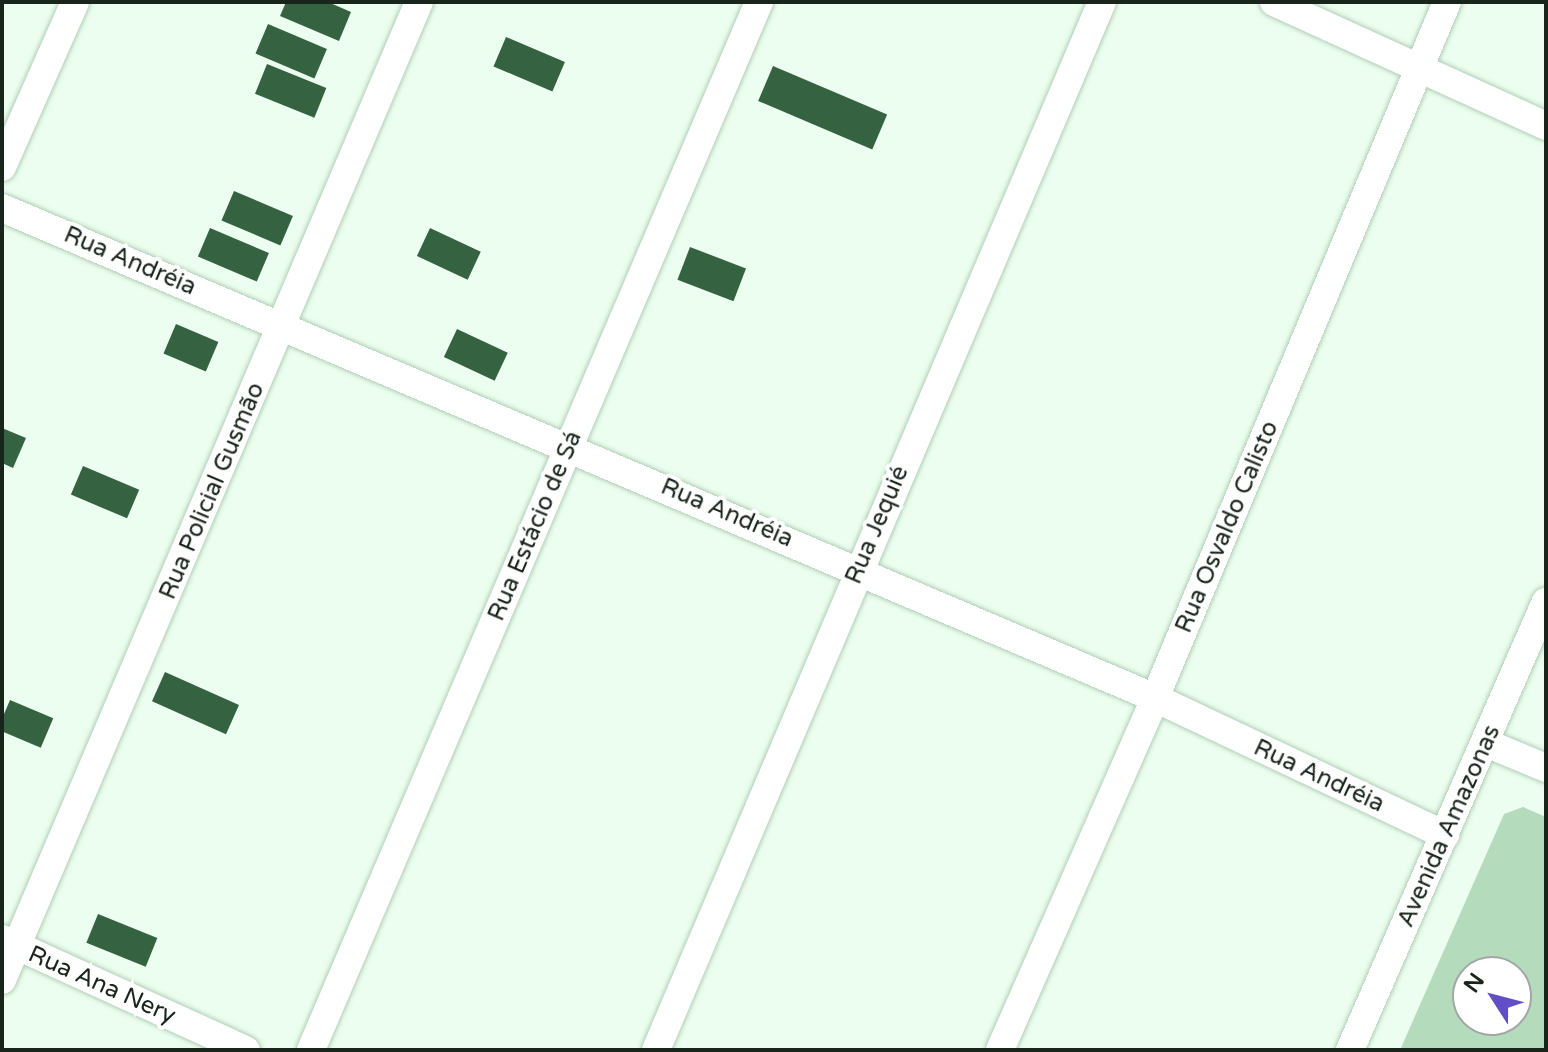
<!DOCTYPE html>
<html>
<head>
<meta charset="utf-8">
<style>
  body { margin:0 }
  #map { position:relative; width:1548px; height:1052px; overflow:hidden; background:#ecfeef; font-family:"Varela Round",sans-serif }
  div>[style] { position:absolute }
  .green>* { inset:0; background:#b4dcbc }
  .building>* { inset:0; background:#356241; transform-origin:0 0 }
  .roads { filter:drop-shadow(0 0 2px #b0ceb6) drop-shadow(0 0 2px #b0ceb6) }
  .minor>* { height:28px; margin:-14px; padding:0 14px; transform-origin:14px; border-radius:14px; background:#fff }
  span { translate:-50% -50%; white-space:nowrap; text-align:center; line-height:1.15; -webkit-text-stroke:8px #fff; paint-order:stroke }
  .street-label { font-size:24px; color:#19241b }
  .frame { position:absolute; inset:0; border:4px solid #19241b; pointer-events:none }
  .north { position:absolute; left:1452px; top:956px; width:80px; height:80px; box-sizing:border-box; background:#fff; border:2px solid #a3a7a4; border-radius:50%; rotate:306deg; font-size:22px; font-weight:700; line-height:32px; text-align:center; color:#19241b }
  .north::after { content:''; display:block; margin:auto; width:28px; height:36px; background:#624fc8; clip-path:polygon(50% 0,100% 100%,50% 72%,0 100%) }
</style>
</head>
<body>
<div id="map">
  <div class="green">
    <i style="clip-path:polygon(evenodd,1523px 807px,1546px 817px,1546px 1050px,1400px 1050px,1504px 814px,1523px 807px,1468px 972px,1516px 972px,1516px 1020px,1468px 1020px,1468px 972px)"></i>
  </div>
  <div class="building">
    <i style="clip-path:polygon(286px 2px,328px 2px,351px 12px,339px 41px,280px 16px)"></i>
    <i style="left:268px;top:24px;width:64px;height:32px;rotate:23deg"></i>
    <i style="left:506px;top:37px;width:64px;height:32px;rotate:23deg"></i>
    <i style="left:267px;top:64px;width:64px;height:32px;rotate:22deg"></i>
    <i style="left:773px;top:66px;width:124px;height:38px;rotate:23deg"></i>
    <i style="left:234px;top:191px;width:64px;height:32px;rotate:23deg"></i>
    <i style="left:210px;top:228px;width:64px;height:31px;rotate:23deg"></i>
    <i style="left:430px;top:228px;width:56px;height:31px;rotate:25deg"></i>
    <i style="left:690px;top:247px;width:60px;height:35px;rotate:21deg"></i>
    <i style="left:176px;top:324px;width:46px;height:32px;rotate:23deg"></i>
    <i style="left:457px;top:329px;width:56px;height:31px;rotate:25deg"></i>
    <i style="clip-path:polygon(2px 428px,26px 438px,13px 468px,2px 463px)"></i>
    <i style="left:83px;top:466px;width:61px;height:31px;rotate:23deg"></i>
    <i style="left:165px;top:672px;width:81px;height:32px;rotate:24deg"></i>
    <i style="left:10px;top:700px;width:47px;height:32px;rotate:23deg"></i>
    <i style="left:98px;top:914px;width:64px;height:31px;rotate:22deg"></i>
  </div>
  <div class="roads">
    <div class="minor">
      <i style="left:1274px;top:2px;width:299px;rotate:24.5deg"></i>
      <i style="left:2px;top:167px;width:180px;rotate:-66.1deg"></i>
      <i style="left:2px;top:208px;width:1253px;rotate:23.02deg"></i>
      <i style="left:1155px;top:698px;width:321px;rotate:25.3deg"></i>
      <i style="left:1486px;top:743px;width:65px;rotate:22.6deg"></i>
      <i style="left:2px;top:939px;width:268px;rotate:24.5deg"></i>
      <i style="left:2px;top:980px;width:1063px;rotate:-66.91deg"></i>
      <i style="left:311px;top:1050px;width:1140px;rotate:-66.85deg"></i>
      <i style="left:656px;top:1050px;width:1139px;rotate:-66.95deg"></i>
      <i style="left:1000px;top:1050px;width:385px;rotate:-66.2deg"></i>
      <i style="left:1155px;top:698px;width:755px;rotate:-67.24deg"></i>
      <i style="left:1350px;top:1050px;width:489px;rotate:-66.4deg"></i>
    </div>
  </div>
  <div class="street-label">
    <span style="left:130px;top:261px;rotate:23deg">Rua Andréia</span>
    <span style="left:212px;top:491px;rotate:-67deg">Rua Policial Gusmão</span>
    <span style="left:727px;top:513px;rotate:23deg">Rua Andréia</span>
    <span style="left:877px;top:525px;rotate:-67deg">Rua Jequié</span>
    <span style="left:535px;top:526px;rotate:-67deg">Rua Estácio de Sá</span>
    <span style="left:1227px;top:527px;rotate:-67deg">Rua Osvaldo Calisto</span>
    <span style="left:1319px;top:776px;rotate:25deg">Rua Andréia</span>
    <span style="left:1449px;top:826px;rotate:-66deg">Avenida Amazonas</span>
    <span style="left:102px;top:985px;rotate:24deg">Rua Ana Nery</span>
  </div>
  <div class="frame"></div>
  <div class="north">N</div>
</div>
</body>
</html>
